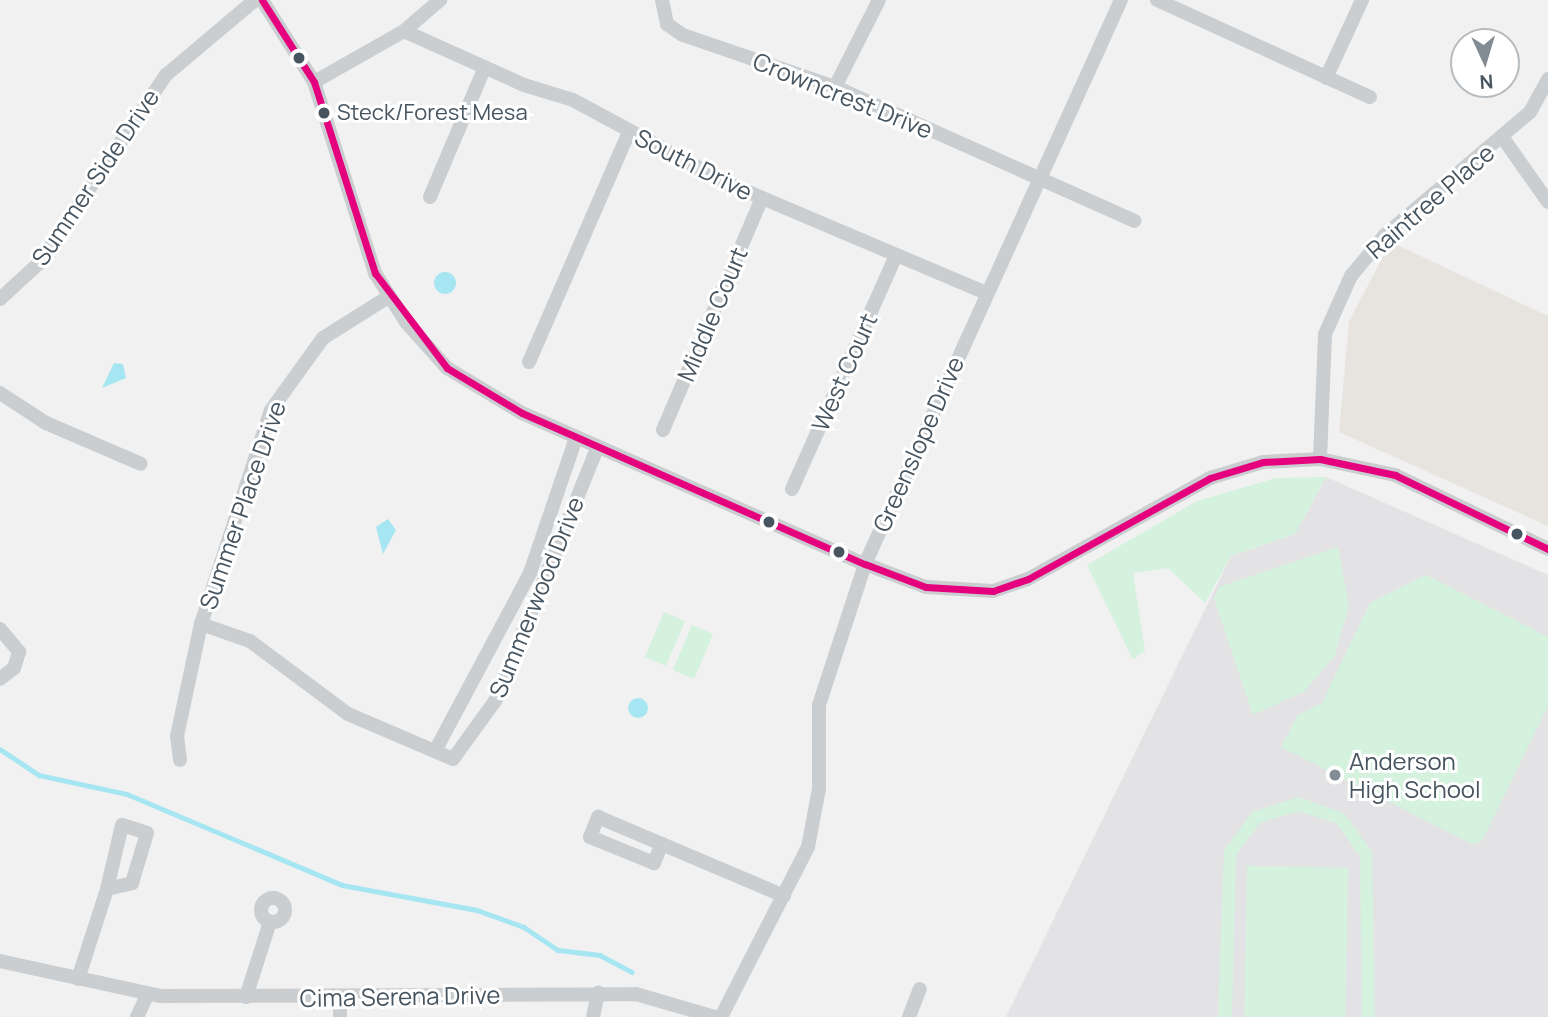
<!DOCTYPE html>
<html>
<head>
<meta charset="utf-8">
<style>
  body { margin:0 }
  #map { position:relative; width:1548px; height:1017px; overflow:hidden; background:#f2f1f1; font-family:Manrope,sans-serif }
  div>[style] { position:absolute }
  .commercial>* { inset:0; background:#e7e4df }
  .education>* { inset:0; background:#e3e2e4 }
  .green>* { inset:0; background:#d4f2de; transform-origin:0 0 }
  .water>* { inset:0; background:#a6e6f2 }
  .round { border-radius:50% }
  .stream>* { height:4.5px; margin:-2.25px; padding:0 2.25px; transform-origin:2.25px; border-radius:2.25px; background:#a6e6f2 }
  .minor>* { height:14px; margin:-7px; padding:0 7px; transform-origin:7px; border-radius:7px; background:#caced1 }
  .minor>.ring { margin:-7px; padding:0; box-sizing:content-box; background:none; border:14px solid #caced1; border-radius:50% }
  .bus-1>* { height:7px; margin:-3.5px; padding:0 3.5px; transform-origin:3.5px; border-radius:3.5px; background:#e5007d }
  .dots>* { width:19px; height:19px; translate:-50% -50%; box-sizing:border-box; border:4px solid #fff; border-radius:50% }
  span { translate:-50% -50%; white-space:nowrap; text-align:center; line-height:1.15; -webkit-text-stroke:6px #fff; paint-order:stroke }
  .bus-label { font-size:22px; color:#475560 }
  .left { translate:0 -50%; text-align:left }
  .street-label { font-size:24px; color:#475560 }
  .poi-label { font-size:24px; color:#475560 }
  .north { position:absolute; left:1450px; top:28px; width:70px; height:70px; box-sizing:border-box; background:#fff; border:2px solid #b5bbbf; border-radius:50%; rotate:176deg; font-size:19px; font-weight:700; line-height:28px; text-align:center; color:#475560 }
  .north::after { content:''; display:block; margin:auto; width:24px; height:32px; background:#838c93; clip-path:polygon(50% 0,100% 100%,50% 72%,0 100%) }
</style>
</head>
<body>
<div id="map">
  <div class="commercial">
    <i style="clip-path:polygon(1391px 242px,1548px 316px,1548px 526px,1339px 432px,1349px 321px)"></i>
  </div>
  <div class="education">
    <i style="clip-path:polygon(1326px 477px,1548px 575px,1548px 1017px,1006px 1017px,1231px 556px,1295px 534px)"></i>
  </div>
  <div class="green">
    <i style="clip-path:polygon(1326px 477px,1295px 534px,1231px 556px,1205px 603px,1168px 568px,1133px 573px,1145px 651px,1133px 660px,1087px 565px,1197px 501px,1276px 478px)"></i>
    <i style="clip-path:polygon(1338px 547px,1349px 606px,1335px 655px,1305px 691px,1253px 715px,1214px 598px,1219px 587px)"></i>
    <i style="clip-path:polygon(1426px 575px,1548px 637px,1548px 706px,1482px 841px,1472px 844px,1281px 747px,1298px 715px,1322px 703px,1370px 603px)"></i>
    <i style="left:664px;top:612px;width:23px;height:49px;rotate:23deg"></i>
    <i style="left:692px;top:625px;width:23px;height:49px;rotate:23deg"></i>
    <i style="clip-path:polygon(1298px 797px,1344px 813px,1372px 852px,1375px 1017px,1362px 1017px,1360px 856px,1336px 823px,1298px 811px,1260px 823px,1236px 855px,1232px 1017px,1218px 1017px,1224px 851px,1252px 812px)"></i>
    <i style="left:1247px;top:866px;width:101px;height:151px;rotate:1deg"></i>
  </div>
  <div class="water">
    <i class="round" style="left:434px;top:272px;width:22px;height:22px"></i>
    <i style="clip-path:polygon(114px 363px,123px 364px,126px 378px,102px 388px)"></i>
    <i style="clip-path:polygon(388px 519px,396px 530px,383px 554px,376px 527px)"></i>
    <i class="round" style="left:628px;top:698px;width:20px;height:20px"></i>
  </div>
  <div class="stream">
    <i style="left:0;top:749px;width:47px;rotate:33.7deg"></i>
    <i style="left:39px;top:775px;width:90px;rotate:12.2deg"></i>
    <i style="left:127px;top:794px;width:233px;rotate:22.9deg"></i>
    <i style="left:342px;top:885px;width:137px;rotate:10.5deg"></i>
    <i style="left:477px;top:910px;width:50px;rotate:19.9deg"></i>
    <i style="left:524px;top:927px;width:41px;rotate:34.1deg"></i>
    <i style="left:558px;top:950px;width:42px;rotate:6.8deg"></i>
    <i style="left:600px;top:955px;width:36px;rotate:28deg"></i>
  </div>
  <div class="minor">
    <i style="left:262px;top:0;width:97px;rotate:57.6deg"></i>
    <i style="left:314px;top:82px;width:201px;rotate:72.3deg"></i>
    <i style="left:375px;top:273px;width:58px;rotate:57.7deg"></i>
    <i style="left:406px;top:322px;width:62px;rotate:48.3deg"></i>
    <i style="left:447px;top:368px;width:87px;rotate:31deg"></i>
    <i style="left:522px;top:413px;width:375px;rotate:23.8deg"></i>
    <i style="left:865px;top:564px;width:65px;rotate:20.7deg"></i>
    <i style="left:926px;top:587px;width:67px;rotate:3.4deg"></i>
    <i style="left:993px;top:591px;width:37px;rotate:-19deg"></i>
    <i style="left:1028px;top:579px;width:208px;rotate:-29deg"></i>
    <i style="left:1210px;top:478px;width:55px;rotate:-16.8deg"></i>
    <i style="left:1263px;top:462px;width:57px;rotate:-3deg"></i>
    <i style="left:1320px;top:459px;width:77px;rotate:12deg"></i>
    <i style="left:1395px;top:475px;width:170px;rotate:25.8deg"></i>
    <i style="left:662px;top:0;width:25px;rotate:78deg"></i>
    <i style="left:667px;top:24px;width:19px;rotate:35deg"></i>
    <i style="left:683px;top:35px;width:161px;rotate:18.9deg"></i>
    <i style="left:835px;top:87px;width:328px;rotate:24.1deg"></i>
    <i style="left:1157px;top:0;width:234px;rotate:24.5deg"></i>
    <i style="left:404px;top:31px;width:132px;rotate:24.2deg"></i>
    <i style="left:524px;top:85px;width:51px;rotate:17deg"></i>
    <i style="left:573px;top:100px;width:175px;rotate:28.3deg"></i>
    <i style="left:727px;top:183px;width:281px;rotate:23deg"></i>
    <i style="left:1326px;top:78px;width:86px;rotate:-65.2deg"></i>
    <i style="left:314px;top:82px;width:103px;rotate:-29.5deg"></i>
    <i style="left:404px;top:31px;width:48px;rotate:-40.7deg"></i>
    <i style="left:835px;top:87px;width:97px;rotate:-63.2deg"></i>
    <i style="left:1503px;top:138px;width:78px;rotate:54.9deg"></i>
    <i style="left:430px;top:197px;width:141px;rotate:-67.1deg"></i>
    <i style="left:0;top:299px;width:53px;rotate:-42.7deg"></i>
    <i style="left:39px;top:263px;width:227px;rotate:-56deg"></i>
    <i style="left:166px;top:75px;width:116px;rotate:-40.1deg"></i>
    <i style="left:529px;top:362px;width:251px;rotate:-66.5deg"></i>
    <i style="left:0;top:393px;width:55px;rotate:33.1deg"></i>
    <i style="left:46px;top:423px;width:103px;rotate:23.3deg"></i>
    <i style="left:663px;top:430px;width:252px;rotate:-66.9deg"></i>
    <i style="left:1320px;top:459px;width:125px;rotate:-87.7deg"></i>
    <i style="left:1325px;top:334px;width:64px;rotate:-65.9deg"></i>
    <i style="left:1351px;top:276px;width:53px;rotate:-50.3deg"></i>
    <i style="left:1385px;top:235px;width:190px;rotate:-40.3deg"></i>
    <i style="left:1530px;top:112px;width:38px;rotate:-61deg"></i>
    <i style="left:792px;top:489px;width:256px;rotate:-66deg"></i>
    <i style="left:201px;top:624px;width:52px;rotate:19.1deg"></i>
    <i style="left:250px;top:641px;width:122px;rotate:36.7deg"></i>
    <i style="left:348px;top:714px;width:114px;rotate:23.2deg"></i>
    <i style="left:453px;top:759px;width:72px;rotate:-54.1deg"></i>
    <i style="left:495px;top:701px;width:273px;rotate:-68deg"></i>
    <i style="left:0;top:629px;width:30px;rotate:50deg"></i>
    <i style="left:19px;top:652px;width:17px;rotate:107deg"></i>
    <i style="left:14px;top:668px;width:18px;rotate:142deg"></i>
    <i style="left:435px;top:751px;width:202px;rotate:-61.9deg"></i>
    <i style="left:530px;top:573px;width:143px;rotate:-71.2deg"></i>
    <i style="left:180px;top:760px;width:24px;rotate:-97deg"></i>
    <i style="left:177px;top:736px;width:115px;rotate:-77.9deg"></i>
    <i style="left:201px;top:624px;width:225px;rotate:-71.9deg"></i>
    <i style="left:271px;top:410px;width:89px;rotate:-54.2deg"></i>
    <i style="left:323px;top:338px;width:77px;rotate:-32.2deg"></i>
    <i style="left:662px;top:844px;width:21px;rotate:113deg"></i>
    <i style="left:654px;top:863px;width:69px;rotate:-157.9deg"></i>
    <i style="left:590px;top:837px;width:22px;rotate:-68deg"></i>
    <i style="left:598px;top:817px;width:202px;rotate:23deg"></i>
    <i class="ring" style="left:261px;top:898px;width:10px;height:10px"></i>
    <i style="left:0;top:961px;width:165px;rotate:12.3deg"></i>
    <i style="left:161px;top:996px;width:475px;rotate:-0.2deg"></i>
    <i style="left:636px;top:994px;width:82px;rotate:16.2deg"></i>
    <i style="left:78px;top:979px;width:95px;rotate:-72.1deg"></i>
    <i style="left:107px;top:889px;width:26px;rotate:-13deg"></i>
    <i style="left:132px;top:883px;width:52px;rotate:-73.3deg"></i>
    <i style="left:147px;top:833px;width:26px;rotate:-162deg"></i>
    <i style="left:122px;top:825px;width:66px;rotate:103.2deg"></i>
    <i style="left:340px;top:996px;width:21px;rotate:90deg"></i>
    <i style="left:246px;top:997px;width:79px;rotate:-72.3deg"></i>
    <i style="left:137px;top:1017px;width:26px;rotate:-65deg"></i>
    <i style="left:593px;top:1017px;width:25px;rotate:-78deg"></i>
    <i style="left:721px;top:1017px;width:191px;rotate:-62.9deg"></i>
    <i style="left:808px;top:847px;width:59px;rotate:-79.3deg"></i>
    <i style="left:819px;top:789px;width:84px;rotate:-90deg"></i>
    <i style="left:819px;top:705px;width:148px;rotate:-71.9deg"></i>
    <i style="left:865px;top:564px;width:619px;rotate:-65.59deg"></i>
    <i style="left:909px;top:1017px;width:30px;rotate:-69deg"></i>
  </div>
  <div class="bus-1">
    <i style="left:262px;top:0;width:97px;rotate:57.6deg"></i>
    <i style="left:314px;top:82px;width:201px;rotate:72.3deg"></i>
    <i style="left:375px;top:273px;width:119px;rotate:52.8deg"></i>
    <i style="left:447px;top:368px;width:87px;rotate:31deg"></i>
    <i style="left:522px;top:413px;width:375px;rotate:23.8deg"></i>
    <i style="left:865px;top:564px;width:65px;rotate:20.7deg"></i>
    <i style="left:926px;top:587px;width:67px;rotate:3.4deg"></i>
    <i style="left:993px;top:591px;width:37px;rotate:-19deg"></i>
    <i style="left:1028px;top:579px;width:208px;rotate:-29deg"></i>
    <i style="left:1210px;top:478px;width:55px;rotate:-16.8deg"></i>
    <i style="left:1263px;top:462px;width:57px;rotate:-3deg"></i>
    <i style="left:1320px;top:459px;width:77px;rotate:12deg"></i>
    <i style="left:1395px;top:475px;width:170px;rotate:25.8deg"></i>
  </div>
  <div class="dots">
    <i style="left:299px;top:58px;background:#475560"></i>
    <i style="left:324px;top:113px;background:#475560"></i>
    <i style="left:769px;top:522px;background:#475560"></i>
    <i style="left:1517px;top:534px;background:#475560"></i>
    <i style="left:839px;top:552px;background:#475560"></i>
    <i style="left:1335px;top:775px;background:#838c93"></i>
  </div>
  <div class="bus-label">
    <span class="left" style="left:337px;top:113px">Steck/Forest Mesa</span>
  </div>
  <div class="street-label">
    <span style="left:843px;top:95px;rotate:22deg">Crowncrest Drive</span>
    <span style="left:694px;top:164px;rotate:27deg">South Drive</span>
    <span style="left:95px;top:177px;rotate:-56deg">Summer Side Drive</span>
    <span style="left:1430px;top:201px;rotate:-41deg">Raintree Place</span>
    <span style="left:712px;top:314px;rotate:-67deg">Middle Court</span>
    <span style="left:844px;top:372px;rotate:-66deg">West Court</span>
    <span style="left:918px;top:444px;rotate:-66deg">Greenslope Drive</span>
    <span style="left:242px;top:505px;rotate:-71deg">Summer Place Drive</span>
    <span style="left:536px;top:597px;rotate:-68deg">Summerwood Drive</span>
    <span style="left:400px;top:996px;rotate:-1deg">Cima Serena Drive</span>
  </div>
  <div class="poi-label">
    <span class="left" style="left:1349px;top:775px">Anderson<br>High School</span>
  </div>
  <div class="north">N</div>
</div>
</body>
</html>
